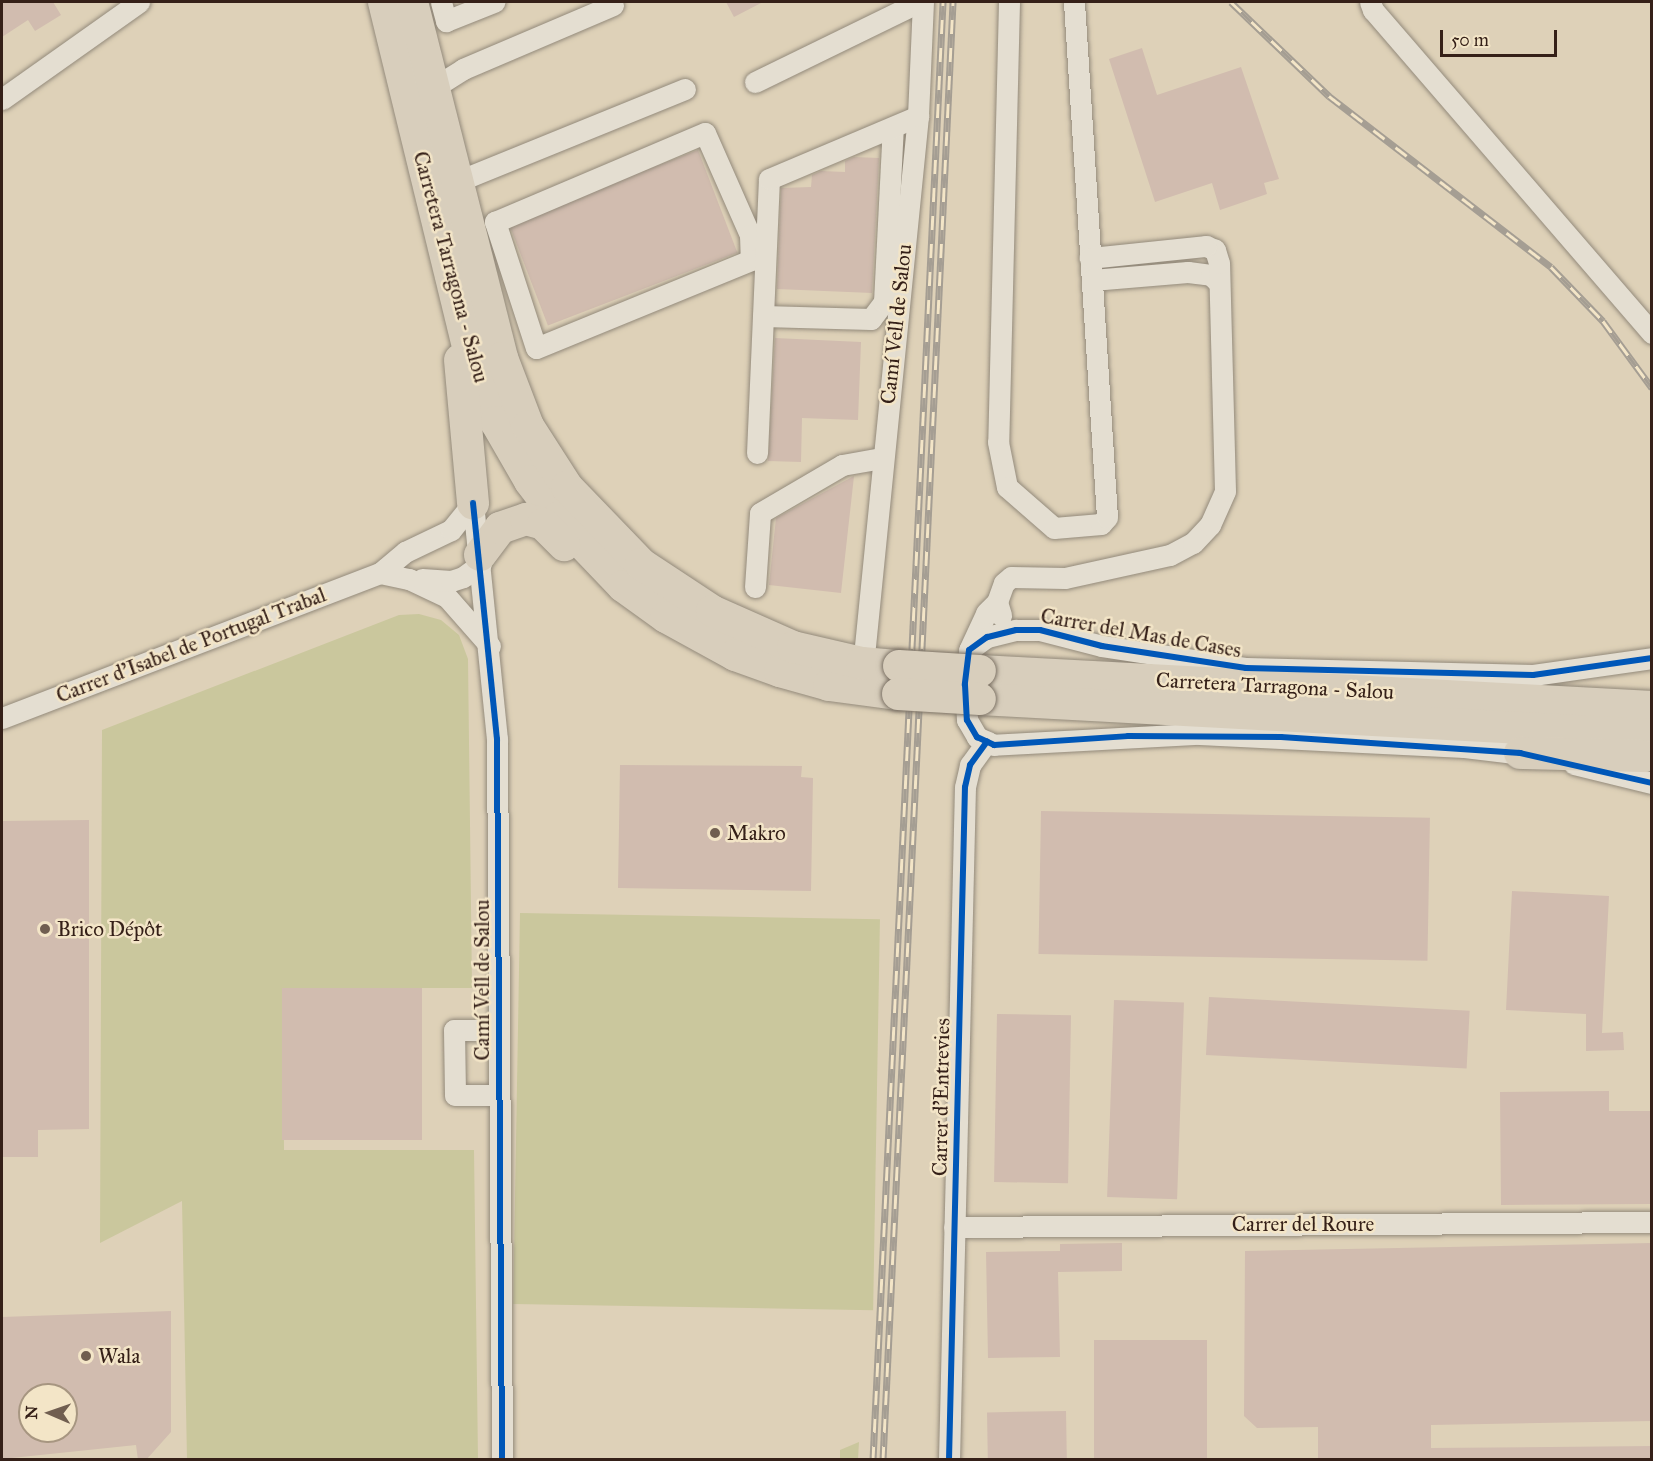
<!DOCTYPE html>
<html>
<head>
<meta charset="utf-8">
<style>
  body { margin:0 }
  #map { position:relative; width:1653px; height:1461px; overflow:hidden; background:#ded1b8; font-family:"IM FELL Great Primer",serif }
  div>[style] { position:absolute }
  .green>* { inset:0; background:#cac79d; transform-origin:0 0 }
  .building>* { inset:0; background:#d1bcaf; transform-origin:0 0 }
  .roads { filter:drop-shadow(0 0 2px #938a7b) drop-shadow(0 0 2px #938a7b) }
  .minor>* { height:21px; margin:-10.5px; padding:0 10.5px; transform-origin:10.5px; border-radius:10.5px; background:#e4ded1 }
  .highway>* { height:32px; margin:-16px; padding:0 16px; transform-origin:16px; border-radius:16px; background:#d8cebc }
  .rail>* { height:7px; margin-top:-3.5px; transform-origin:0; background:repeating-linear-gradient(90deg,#f3e5c7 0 14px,#a59e93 0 28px); box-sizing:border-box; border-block:2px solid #a59e93 }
  .bridges { filter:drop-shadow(0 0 2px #7c7265) drop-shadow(0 0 2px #7c7265) }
  .highway-bridge>* { height:32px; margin:-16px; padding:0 16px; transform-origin:16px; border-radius:16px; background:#d8cebc }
  .cycleway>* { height:6px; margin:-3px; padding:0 3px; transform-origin:3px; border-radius:3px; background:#0057b8 }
  .dots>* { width:16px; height:16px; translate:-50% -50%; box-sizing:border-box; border:3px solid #f3e5c7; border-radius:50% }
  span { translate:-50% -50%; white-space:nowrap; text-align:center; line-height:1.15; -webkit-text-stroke:5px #f3e5c7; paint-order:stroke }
  .street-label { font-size:21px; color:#352018 }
  .poi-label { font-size:21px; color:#352018 }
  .left { translate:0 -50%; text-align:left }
  .frame { position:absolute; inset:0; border:3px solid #352018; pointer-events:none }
  .north { position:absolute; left:18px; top:1383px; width:60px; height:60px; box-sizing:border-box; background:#f3e5c7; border:2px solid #a79681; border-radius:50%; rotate:272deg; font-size:16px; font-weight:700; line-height:24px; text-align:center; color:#352018 }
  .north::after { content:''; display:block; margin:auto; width:21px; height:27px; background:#705e50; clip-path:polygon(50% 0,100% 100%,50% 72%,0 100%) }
  .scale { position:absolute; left:1440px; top:30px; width:117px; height:27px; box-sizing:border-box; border:3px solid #352018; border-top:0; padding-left:8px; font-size:18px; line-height:21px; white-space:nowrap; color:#352018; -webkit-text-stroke:4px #f3e5c7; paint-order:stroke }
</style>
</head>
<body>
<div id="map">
  <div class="green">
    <i style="clip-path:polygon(419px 614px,441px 620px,459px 635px,468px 659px,472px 988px,283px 988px,284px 1150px,474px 1150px,478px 1459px,187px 1459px,182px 1201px,100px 1243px,102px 730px,399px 615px)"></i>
    <i style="left:520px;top:913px;width:360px;height:391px;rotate:1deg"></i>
    <i style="clip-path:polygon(859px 1442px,858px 1459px,840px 1459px,840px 1450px)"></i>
  </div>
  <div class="building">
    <i style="clip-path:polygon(2px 2px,53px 2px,61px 15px,35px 31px,28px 20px,2px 37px)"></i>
    <i style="clip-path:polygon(726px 2px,763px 2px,734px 17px)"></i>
    <i style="clip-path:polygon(1142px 48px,1157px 95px,1241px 67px,1279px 179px,1264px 183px,1267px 194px,1220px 210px,1212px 183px,1155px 202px,1109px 59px)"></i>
    <i style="left:698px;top:150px;width:110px;height:203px;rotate:69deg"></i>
    <i style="clip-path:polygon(854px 157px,879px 158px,872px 293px,777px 289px,781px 188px,811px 187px,812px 175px,821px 171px,845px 172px,845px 161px)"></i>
    <i style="clip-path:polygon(775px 338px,861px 342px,858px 420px,802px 418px,801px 462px,768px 461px)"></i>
    <i style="clip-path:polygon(854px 476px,841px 593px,769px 585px,776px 518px)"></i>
    <i style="clip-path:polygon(620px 765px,802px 766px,801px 777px,813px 778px,811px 891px,618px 888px)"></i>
    <i style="left:1041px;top:811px;width:389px;height:143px;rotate:1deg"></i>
    <i style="clip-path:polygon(89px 820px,89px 1129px,38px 1130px,38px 1157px,2px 1157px,2px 821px)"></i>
    <i style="clip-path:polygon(1512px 891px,1609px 896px,1602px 1033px,1623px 1032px,1624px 1050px,1586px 1051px,1586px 1014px,1506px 1010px)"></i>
    <i style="left:282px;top:988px;width:140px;height:152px"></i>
    <i style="left:1209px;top:997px;width:261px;height:58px;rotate:3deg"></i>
    <i style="left:1114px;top:1000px;width:70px;height:197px;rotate:2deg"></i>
    <i style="left:997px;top:1014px;width:74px;height:168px;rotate:1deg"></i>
    <i style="clip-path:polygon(1609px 1091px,1609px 1111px,1652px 1111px,1652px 1204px,1501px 1205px,1500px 1092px)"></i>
    <i style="clip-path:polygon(1122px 1243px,1122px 1271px,1058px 1272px,1060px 1357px,988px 1358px,986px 1252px,1060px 1251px,1060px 1244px)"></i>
    <i style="clip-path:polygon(1652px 1243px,1652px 1421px,1431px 1425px,1431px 1448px,1652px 1446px,1652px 1460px,1318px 1460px,1318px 1427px,1257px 1428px,1244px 1416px,1245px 1251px)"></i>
    <i style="clip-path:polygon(evenodd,171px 1311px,171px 1432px,146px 1460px,138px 1460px,136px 1445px,2px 1459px,2px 1317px,171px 1311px,30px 1395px,66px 1395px,66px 1431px,30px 1431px,30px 1395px)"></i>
    <i style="left:1207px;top:1340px;width:120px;height:113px;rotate:90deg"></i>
    <i style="left:1066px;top:1411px;width:49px;height:79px;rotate:89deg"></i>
  </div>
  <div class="roads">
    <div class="minor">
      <i style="left:441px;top:2px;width:20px;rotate:75deg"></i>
      <i style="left:446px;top:21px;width:52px;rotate:-21.6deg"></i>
      <i style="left:1009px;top:2px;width:440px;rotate:91.4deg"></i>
      <i style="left:998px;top:442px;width:46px;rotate:78.7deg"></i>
      <i style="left:1007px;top:487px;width:62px;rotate:41.1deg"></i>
      <i style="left:1054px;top:528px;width:47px;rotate:-4.9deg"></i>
      <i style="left:1101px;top:524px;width:9px;rotate:-49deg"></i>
      <i style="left:1107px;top:517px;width:516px;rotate:-93.67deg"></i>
      <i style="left:1370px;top:2px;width:9px;rotate:69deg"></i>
      <i style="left:1373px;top:10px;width:427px;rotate:49.2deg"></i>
      <i style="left:755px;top:82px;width:182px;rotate:-26deg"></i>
      <i style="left:433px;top:88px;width:36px;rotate:-32deg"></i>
      <i style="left:463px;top:69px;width:163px;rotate:-23.1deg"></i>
      <i style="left:2px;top:99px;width:168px;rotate:-35.3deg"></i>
      <i style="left:705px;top:133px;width:111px;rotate:66.2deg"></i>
      <i style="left:750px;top:235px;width:25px;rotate:88deg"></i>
      <i style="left:751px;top:260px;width:232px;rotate:157.7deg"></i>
      <i style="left:536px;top:348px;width:133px;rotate:-108deg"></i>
      <i style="left:495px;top:222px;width:228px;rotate:-23deg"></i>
      <i style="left:456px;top:182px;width:247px;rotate:-22.1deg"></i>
      <i style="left:1092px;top:280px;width:96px;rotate:-4.8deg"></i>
      <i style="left:1188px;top:272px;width:23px;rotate:7deg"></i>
      <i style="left:1211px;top:275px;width:11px;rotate:45deg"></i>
      <i style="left:763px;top:316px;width:108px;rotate:1.6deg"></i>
      <i style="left:871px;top:319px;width:21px;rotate:-53deg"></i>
      <i style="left:884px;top:302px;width:175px;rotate:-87.1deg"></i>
      <i style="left:757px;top:453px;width:274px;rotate:-87.5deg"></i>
      <i style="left:769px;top:179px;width:162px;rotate:-22.9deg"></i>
      <i style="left:473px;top:503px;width:237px;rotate:84.2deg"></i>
      <i style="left:497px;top:739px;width:721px;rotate:89.6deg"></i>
      <i style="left:380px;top:573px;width:30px;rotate:12deg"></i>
      <i style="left:409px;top:579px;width:42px;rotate:25.3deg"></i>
      <i style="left:447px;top:597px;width:65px;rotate:48.7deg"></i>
      <i style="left:422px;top:579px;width:29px;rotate:4deg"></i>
      <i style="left:451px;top:581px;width:13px;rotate:-18deg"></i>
      <i style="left:463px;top:577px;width:22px;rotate:-36deg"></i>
      <i style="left:755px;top:587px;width:74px;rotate:-86.1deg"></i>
      <i style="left:760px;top:513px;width:95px;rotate:-30.3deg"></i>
      <i style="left:842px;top:465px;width:41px;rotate:-9.9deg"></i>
      <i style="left:997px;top:602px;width:20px;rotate:-70deg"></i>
      <i style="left:1004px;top:583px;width:9px;rotate:-41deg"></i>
      <i style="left:1011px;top:577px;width:54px;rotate:1.1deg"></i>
      <i style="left:1065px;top:578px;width:107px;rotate:-12.4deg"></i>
      <i style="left:1170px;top:555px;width:26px;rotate:-28deg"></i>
      <i style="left:1193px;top:543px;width:25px;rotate:-47deg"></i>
      <i style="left:1210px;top:525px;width:37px;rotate:-66deg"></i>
      <i style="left:1225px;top:491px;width:228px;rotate:-91.5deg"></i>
      <i style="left:1219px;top:263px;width:14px;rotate:-107deg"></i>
      <i style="left:1215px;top:250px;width:10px;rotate:-156deg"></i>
      <i style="left:1206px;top:246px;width:117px;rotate:174.1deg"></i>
      <i style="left:865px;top:646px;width:533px;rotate:-84.29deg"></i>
      <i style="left:918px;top:116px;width:114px;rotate:-87.5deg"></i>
      <i style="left:970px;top:648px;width:38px;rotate:-65deg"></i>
      <i style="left:986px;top:613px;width:16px;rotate:-45deg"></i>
      <i style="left:997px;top:602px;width:14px;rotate:73deg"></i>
      <i style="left:2px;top:718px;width:405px;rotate:-21deg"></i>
      <i style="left:380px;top:573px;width:33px;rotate:-40deg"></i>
      <i style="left:405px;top:552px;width:51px;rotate:-25.6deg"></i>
      <i style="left:451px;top:530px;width:35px;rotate:-51deg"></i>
      <i style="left:1531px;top:755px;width:67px;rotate:-173.2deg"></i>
      <i style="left:1464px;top:747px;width:270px;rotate:-177.2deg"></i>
      <i style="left:1194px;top:734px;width:200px;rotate:176.9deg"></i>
      <i style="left:994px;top:745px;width:19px;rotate:-155deg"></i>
      <i style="left:977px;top:737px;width:20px;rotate:-120deg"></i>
      <i style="left:967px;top:720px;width:35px;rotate:-93deg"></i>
      <i style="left:965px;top:685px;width:35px;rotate:-83deg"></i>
      <i style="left:969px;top:650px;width:22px;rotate:-36deg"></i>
      <i style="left:987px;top:637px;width:30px;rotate:-14deg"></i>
      <i style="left:1016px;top:630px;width:24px"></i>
      <i style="left:1040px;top:630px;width:64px;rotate:14.5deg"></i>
      <i style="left:1102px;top:646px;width:146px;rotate:8.7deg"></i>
      <i style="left:1246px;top:668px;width:287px;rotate:1.4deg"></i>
      <i style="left:1533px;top:675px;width:120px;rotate:-8.1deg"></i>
      <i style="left:1574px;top:764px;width:80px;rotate:13.7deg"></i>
      <i style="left:499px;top:1030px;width:45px;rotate:180deg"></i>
      <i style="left:454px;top:1030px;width:65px;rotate:89.1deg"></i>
      <i style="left:455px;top:1095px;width:44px"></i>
      <i style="left:954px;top:1227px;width:698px;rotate:-0.41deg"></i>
      <i style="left:949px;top:1460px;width:673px;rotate:-88.64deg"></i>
      <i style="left:965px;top:787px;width:23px;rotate:-77deg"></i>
      <i style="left:970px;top:765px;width:29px;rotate:-54deg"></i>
    </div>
    <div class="highway">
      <i style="left:384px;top:2px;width:366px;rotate:76.3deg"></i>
      <i style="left:471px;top:358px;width:69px;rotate:68.7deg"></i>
      <i style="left:496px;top:422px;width:68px;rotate:60deg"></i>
      <i style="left:530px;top:481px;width:46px;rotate:52.9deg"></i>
      <i style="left:558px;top:518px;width:94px;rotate:46.3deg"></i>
      <i style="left:623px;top:586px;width:53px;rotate:35.8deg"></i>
      <i style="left:666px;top:617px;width:79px;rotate:28.8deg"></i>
      <i style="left:735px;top:655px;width:48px;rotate:19.6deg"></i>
      <i style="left:780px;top:671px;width:51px;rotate:15.9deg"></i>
      <i style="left:829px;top:685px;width:70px;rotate:7.4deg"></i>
      <i style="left:412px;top:2px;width:367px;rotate:75.8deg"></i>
      <i style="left:502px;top:358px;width:73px;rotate:69.1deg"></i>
      <i style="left:528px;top:426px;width:72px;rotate:57.4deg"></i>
      <i style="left:567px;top:487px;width:107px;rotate:46.1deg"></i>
      <i style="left:641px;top:564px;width:85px;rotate:33.5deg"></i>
      <i style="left:712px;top:611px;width:89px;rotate:24deg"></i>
      <i style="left:793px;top:647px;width:71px;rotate:13.1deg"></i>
      <i style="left:862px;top:663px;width:37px;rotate:5deg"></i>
      <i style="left:460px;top:360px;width:144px;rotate:84.8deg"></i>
      <i style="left:480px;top:555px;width:34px;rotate:-53deg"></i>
      <i style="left:500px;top:528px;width:28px;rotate:-19deg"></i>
      <i style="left:526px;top:519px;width:18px;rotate:16deg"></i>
      <i style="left:543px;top:524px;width:30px;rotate:45deg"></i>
      <i style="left:980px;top:671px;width:673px;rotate:3.07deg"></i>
      <i style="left:980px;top:699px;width:673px;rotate:3.07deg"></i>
      <i style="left:1520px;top:753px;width:125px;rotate:1.4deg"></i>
    </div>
  </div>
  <div class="rail">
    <i style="left:1231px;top:2px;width:136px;rotate:43.8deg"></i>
    <i style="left:1329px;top:96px;width:280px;rotate:37.6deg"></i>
    <i style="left:1551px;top:267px;width:75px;rotate:46.1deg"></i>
    <i style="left:1603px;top:321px;width:83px;rotate:53.8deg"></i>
    <i style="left:873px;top:1460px;width:1460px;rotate:-87.25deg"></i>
    <i style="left:883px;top:1460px;width:1460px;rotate:-87.25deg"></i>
  </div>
  <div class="bridges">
    <div class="highway-bridge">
      <i style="left:899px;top:666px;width:81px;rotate:3.5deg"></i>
      <i style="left:898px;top:694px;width:82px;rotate:3.5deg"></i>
    </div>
  </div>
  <div class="cycleway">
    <i style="left:473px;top:503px;width:237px;rotate:84.2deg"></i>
    <i style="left:497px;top:739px;width:721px;rotate:89.6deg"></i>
    <i style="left:1652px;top:658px;width:120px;rotate:171.9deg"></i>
    <i style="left:1533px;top:675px;width:287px;rotate:-178.6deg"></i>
    <i style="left:1246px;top:668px;width:146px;rotate:-171.3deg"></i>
    <i style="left:1102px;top:646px;width:64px;rotate:-165.5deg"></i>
    <i style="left:1040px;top:630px;width:24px;rotate:180deg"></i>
    <i style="left:1016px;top:630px;width:30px;rotate:166deg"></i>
    <i style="left:987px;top:637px;width:22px;rotate:144deg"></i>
    <i style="left:969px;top:650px;width:35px;rotate:97deg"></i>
    <i style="left:965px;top:685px;width:35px;rotate:87deg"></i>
    <i style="left:967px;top:720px;width:20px;rotate:60deg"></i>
    <i style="left:977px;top:737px;width:19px;rotate:25deg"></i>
    <i style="left:994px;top:745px;width:134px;rotate:-3.8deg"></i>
    <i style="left:1128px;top:736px;width:153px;rotate:0.4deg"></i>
    <i style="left:1281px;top:737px;width:240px;rotate:3.8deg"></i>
    <i style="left:1520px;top:753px;width:135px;rotate:12.8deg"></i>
    <i style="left:949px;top:1460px;width:673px;rotate:-88.64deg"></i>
    <i style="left:965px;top:787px;width:23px;rotate:-77deg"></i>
    <i style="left:970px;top:765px;width:29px;rotate:-54deg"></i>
  </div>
  <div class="dots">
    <i style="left:715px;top:833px;background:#705e50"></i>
    <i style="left:45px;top:929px;background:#705e50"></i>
    <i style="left:86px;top:1356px;background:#705e50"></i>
  </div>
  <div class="street-label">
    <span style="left:451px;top:267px;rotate:75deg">Carretera Tarragona - Salou</span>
    <span style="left:896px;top:324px;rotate:-84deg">Camí Vell de Salou</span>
    <span style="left:1141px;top:633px;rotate:10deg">Carrer del Mas de Cases</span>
    <span style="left:191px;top:645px;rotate:-21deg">Carrer d'Isabel de Portugal Trabal</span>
    <span style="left:1275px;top:686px;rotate:3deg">Carretera Tarragona - Salou</span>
    <span style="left:482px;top:980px;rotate:-90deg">Camí Vell de Salou</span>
    <span style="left:941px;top:1097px;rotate:-89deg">Carrer d'Entrevies</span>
    <span style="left:1303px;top:1224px">Carrer del Roure</span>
  </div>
  <div class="poi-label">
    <span class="left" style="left:727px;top:833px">Makro</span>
    <span class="left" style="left:57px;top:929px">Brico Dépôt</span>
    <span class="left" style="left:98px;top:1356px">Wala</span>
  </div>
  <div class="frame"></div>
  <div class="north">N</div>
  <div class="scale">50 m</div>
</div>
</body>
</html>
